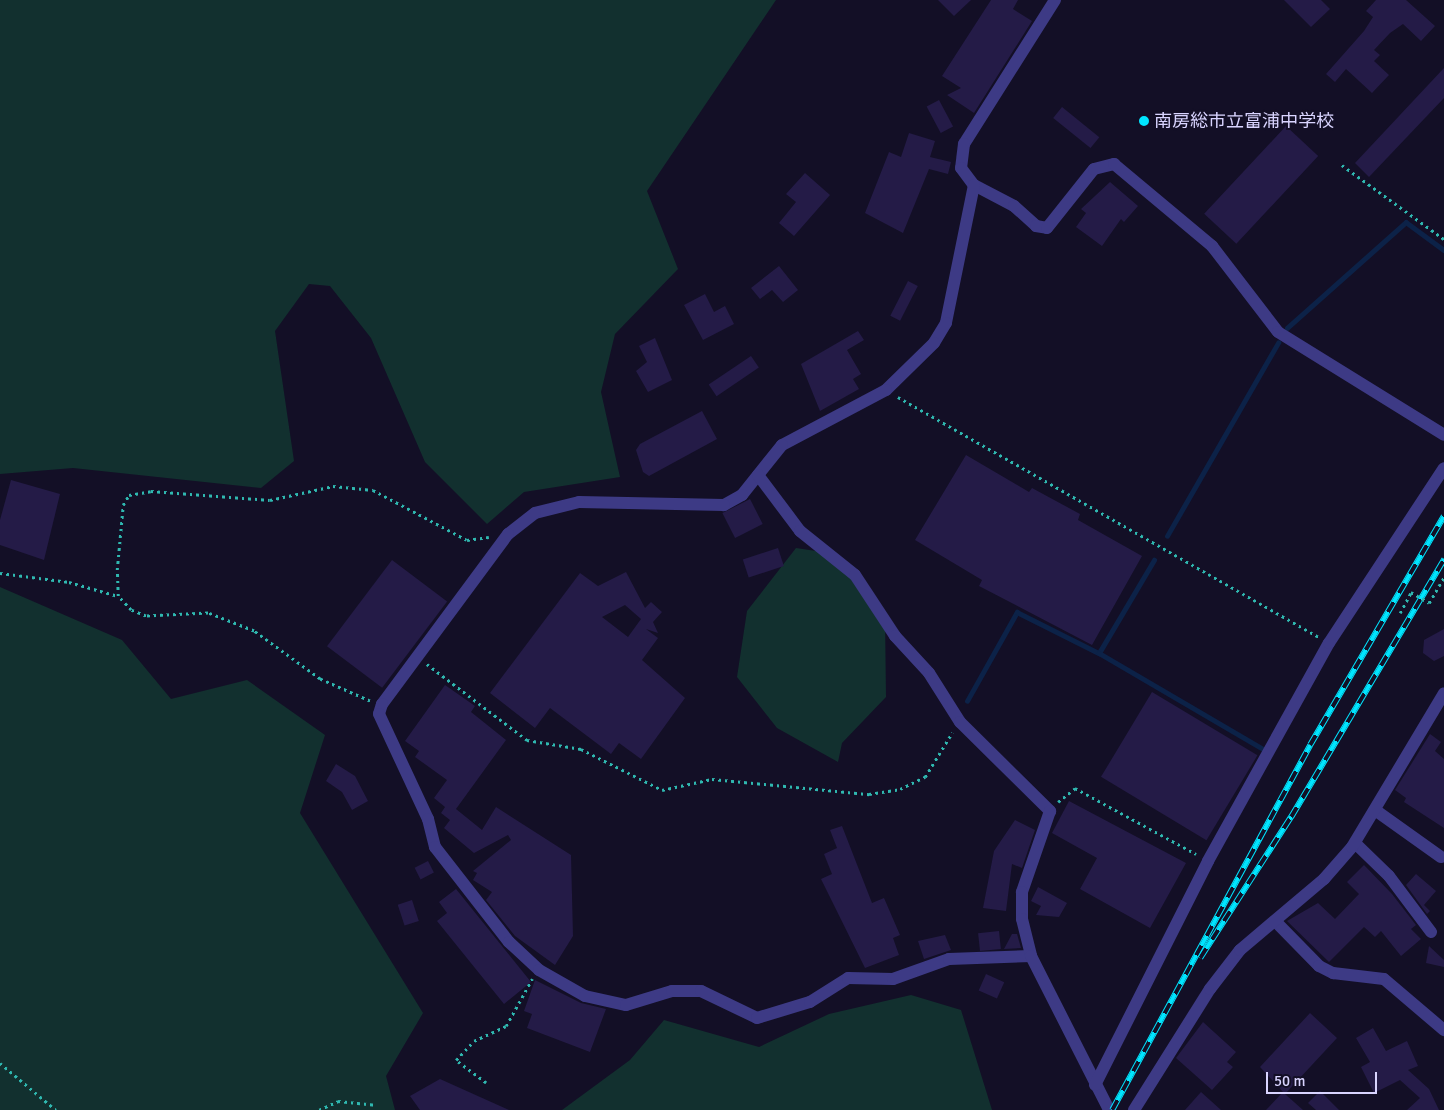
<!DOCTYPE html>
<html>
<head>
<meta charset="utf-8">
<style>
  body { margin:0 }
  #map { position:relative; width:1444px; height:1110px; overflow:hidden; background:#130f26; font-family:Signika,"Noto Sans JP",sans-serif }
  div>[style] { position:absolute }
  .green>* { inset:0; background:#12302f }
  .stream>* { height:4.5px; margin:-2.25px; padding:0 2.25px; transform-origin:2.25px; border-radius:2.25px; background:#0c2248 }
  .building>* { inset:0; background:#241b47; transform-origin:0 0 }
  .path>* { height:2.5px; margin-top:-1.25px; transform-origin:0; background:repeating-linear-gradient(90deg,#2fb8b0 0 2.5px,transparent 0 6.5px) }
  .minor>* { height:12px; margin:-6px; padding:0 6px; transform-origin:6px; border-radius:6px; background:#3d3a85 }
  .rail>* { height:5.5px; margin-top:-2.75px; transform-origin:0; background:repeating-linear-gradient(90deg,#130f26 0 11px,#00e5ff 0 22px); box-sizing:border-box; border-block:1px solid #00e5ff }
  .path-bridge>* { height:2.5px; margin-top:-1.25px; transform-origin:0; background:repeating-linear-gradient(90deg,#2fb8b0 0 2.5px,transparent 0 6.5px) }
  .dots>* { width:14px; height:14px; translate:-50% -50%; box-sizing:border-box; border:2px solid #130f26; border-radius:50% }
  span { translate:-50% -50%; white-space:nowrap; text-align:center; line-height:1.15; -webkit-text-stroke:4px #130f26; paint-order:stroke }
  .poi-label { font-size:18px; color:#d9d4ff }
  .left { translate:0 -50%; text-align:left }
  .scale { position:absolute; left:1266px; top:1072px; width:111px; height:22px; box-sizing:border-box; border:2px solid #d9d4ff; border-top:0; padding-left:6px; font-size:15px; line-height:18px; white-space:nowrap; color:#d9d4ff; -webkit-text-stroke:4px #130f26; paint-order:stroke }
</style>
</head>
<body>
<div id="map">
  <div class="green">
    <i style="clip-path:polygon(0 0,776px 0,647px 191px,678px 269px,615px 334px,601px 392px,620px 477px,524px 492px,487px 524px,425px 462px,371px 338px,330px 286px,309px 284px,275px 331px,294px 461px,261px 488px,73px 468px,0 474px)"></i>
    <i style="clip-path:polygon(796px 548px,836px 554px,885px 617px,886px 697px,842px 743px,838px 762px,777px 728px,737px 677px,747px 611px)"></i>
    <i style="clip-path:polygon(0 587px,122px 640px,171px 699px,247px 680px,325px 735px,300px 813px,423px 1013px,386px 1076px,395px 1110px,0 1110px)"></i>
    <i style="clip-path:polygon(911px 995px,961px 1010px,992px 1110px,562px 1110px,630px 1060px,664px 1020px,759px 1047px,829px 1014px)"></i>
  </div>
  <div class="stream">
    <i style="left:1287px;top:328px;width:159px;rotate:-41.7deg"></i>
    <i style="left:1406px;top:222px;width:47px;rotate:36.4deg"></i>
    <i style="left:1167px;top:536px;width:223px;rotate:-60.1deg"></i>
    <i style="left:1099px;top:653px;width:108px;rotate:-59.4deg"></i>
    <i style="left:967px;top:701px;width:102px;rotate:-60.7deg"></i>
    <i style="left:1017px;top:612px;width:92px;rotate:26.6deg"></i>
    <i style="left:1099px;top:653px;width:190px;rotate:30.3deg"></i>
  </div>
  <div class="building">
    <i style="clip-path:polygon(938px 0,971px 0,954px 16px)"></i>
    <i style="clip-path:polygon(991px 0,1018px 0,1013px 9px,1032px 21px,974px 113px,947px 95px,961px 88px,942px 76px)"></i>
    <i style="clip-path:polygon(1284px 0,1321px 0,1330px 9px,1311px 27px)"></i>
    <i style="clip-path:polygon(1376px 0,1406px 0,1435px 26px,1421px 41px,1403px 24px,1390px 33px,1374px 50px,1380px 55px,1374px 61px,1389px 75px,1372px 93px,1346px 69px,1335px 82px,1326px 74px,1364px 31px,1373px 17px,1366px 11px)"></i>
    <i style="clip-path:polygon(1444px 68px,1444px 98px,1369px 177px,1355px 163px)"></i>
    <i style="left:939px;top:100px;width:30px;height:14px;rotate:62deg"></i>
    <i style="left:1062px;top:107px;width:48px;height:14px;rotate:39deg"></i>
    <i style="left:1286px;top:126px;width:44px;height:120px;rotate:43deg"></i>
    <i style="clip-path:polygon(909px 133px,935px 141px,930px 157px,951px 162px,948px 174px,929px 169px,903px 233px,865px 213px,889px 152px,901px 157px)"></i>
    <i style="clip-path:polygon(805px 173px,830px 195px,794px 236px,779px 223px,796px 202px,786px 194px)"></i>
    <i style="clip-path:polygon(1110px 182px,1138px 206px,1124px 222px,1121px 219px,1102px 246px,1076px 227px,1086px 213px,1081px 209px)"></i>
    <i style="clip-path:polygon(779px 266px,798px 290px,783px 302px,772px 290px,760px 299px,751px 288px)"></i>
    <i style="left:908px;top:281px;width:11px;height:39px;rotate:27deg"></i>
    <i style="clip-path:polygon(705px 294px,714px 312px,725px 306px,734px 324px,703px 340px,684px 305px)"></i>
    <i style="clip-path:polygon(858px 331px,864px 340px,847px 350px,861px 374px,853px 379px,859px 389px,820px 411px,801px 364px)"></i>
    <i style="clip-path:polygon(655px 338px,672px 380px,648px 392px,636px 371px,647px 362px,639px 346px)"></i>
    <i style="left:751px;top:356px;width:14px;height:51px;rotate:56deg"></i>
    <i style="clip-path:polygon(702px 411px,717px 439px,649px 476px,643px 472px,636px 450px,640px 444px)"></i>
    <i style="clip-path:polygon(966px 455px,1029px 492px,1032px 488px,1080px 514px,1078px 520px,1142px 556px,1092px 645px,979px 586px,982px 580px,915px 540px)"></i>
    <i style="clip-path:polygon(11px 480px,60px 494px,44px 560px,0 545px,0 520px)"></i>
    <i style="left:750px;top:499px;width:28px;height:31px;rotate:63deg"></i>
    <i style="left:778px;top:548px;width:19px;height:37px;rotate:72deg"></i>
    <i style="left:392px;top:560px;width:69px;height:108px;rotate:37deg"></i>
    <i style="clip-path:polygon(evenodd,626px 572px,645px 608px,651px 602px,662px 612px,653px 622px,658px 633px,646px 629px,658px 638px,642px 660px,685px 698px,641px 759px,619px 743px,611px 754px,550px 708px,535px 728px,490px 693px,580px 573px,598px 586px,626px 572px,625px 605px,641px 619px,628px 637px,602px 617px,625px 605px)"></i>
    <i style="clip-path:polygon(1444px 629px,1444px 656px,1434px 661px,1423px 653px,1424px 640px)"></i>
    <i style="clip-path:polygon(445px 685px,475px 706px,471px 712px,506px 740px,456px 809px,482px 830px,496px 807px,571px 855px,573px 936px,555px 965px,515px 936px,486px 900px,492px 892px,473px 880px,477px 873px,473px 871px,511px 840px,508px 835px,474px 853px,444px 828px,450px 820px,441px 813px,445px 807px,434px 798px,447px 780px,415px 757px,419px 751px,405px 741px)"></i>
    <i style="left:1152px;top:692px;width:123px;height:99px;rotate:31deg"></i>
    <i style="clip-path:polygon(1430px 734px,1441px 742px,1435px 751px,1444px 759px,1444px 828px,1404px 802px,1406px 798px,1395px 790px)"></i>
    <i style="clip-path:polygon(336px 764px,355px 776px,368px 801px,352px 810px,342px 792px,326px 781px)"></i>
    <i style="clip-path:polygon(1069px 801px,1186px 863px,1150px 928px,1080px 889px,1097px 858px,1052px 833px)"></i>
    <i style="clip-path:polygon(1015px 820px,1035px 830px,1022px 868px,1012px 864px,1006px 911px,983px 908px,994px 851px)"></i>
    <i style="clip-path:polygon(842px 826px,872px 903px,884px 898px,900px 935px,893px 938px,899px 955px,865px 968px,821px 879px,832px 874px,824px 854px,837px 848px,830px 830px)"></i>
    <i style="left:428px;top:861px;width:13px;height:15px;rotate:63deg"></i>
    <i style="clip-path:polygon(1364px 865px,1392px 894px,1416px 925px,1411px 929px,1421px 939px,1401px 956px,1381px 931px,1375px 937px,1364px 927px,1329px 962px,1287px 921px,1318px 903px,1335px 919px,1359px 894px,1347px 882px)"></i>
    <i style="clip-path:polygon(1416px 874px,1436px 891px,1424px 905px,1430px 911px,1427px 914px,1406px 885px)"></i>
    <i style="clip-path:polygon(1038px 887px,1067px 903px,1059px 917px,1036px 915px,1041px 906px,1031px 901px)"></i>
    <i style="clip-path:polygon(456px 889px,531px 982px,504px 1004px,437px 921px,447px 913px,439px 902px)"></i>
    <i style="left:412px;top:900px;width:22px;height:15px;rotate:72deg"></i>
    <i style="left:999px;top:931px;width:18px;height:21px;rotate:84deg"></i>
    <i style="clip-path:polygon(1012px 934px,1017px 934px,1021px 948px,1004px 949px)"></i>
    <i style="clip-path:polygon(945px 935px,951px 950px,924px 959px,918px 941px)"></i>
    <i style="clip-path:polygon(1429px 946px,1444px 960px,1444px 967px,1426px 963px)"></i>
    <i style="left:986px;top:974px;width:20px;height:18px;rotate:24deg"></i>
    <i style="clip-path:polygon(535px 980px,581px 1003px,606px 1009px,590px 1052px,527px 1028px,532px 1014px,524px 1011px)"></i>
    <i style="clip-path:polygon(1310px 1013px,1337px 1038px,1285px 1094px,1303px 1110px,1266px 1110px,1283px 1092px,1260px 1067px)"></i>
    <i style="clip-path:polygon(1203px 1022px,1236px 1052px,1227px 1062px,1233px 1067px,1212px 1090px,1176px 1058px)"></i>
    <i style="clip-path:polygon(1373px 1028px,1386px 1051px,1407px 1041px,1418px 1066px,1408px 1070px,1429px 1089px,1439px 1110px,1407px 1110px,1420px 1098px,1400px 1080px,1374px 1093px,1361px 1067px,1370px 1062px,1356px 1038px)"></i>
    <i style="clip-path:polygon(440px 1079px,509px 1110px,420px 1110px,410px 1096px)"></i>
    <i style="clip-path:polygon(1320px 1091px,1339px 1110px,1316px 1110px,1308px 1103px)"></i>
    <i style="clip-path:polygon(1201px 1092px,1221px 1110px,1185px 1110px)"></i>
  </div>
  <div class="path">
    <i style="left:1342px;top:165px;width:126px;rotate:36deg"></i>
    <i style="left:898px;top:397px;width:485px;rotate:29.7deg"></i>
    <i style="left:0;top:573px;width:70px;rotate:7.4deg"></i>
    <i style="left:69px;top:582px;width:51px;rotate:15.9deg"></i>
    <i style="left:1429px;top:603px;width:30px;rotate:-60deg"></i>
    <i style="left:1400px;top:613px;width:24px;rotate:-62deg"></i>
    <i style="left:427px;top:664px;width:126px;rotate:37.2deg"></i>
    <i style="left:527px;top:740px;width:55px;rotate:9.5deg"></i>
    <i style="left:581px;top:749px;width:91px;rotate:26.8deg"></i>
    <i style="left:662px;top:790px;width:51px;rotate:-12.4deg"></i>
    <i style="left:712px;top:779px;width:158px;rotate:5.5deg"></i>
    <i style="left:869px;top:794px;width:31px;rotate:-9deg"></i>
    <i style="left:900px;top:789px;width:28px;rotate:-26deg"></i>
    <i style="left:925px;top:777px;width:52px;rotate:-58.5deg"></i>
    <i style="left:370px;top:701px;width:55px;rotate:-156.3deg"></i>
    <i style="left:320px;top:679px;width:82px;rotate:-144deg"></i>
    <i style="left:254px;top:631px;width:49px;rotate:-158.6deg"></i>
    <i style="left:208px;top:613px;width:62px;rotate:177.2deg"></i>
    <i style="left:146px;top:616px;width:16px;rotate:-158deg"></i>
    <i style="left:131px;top:610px;width:19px;rotate:-133deg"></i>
    <i style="left:118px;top:596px;width:26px;rotate:-92deg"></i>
    <i style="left:117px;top:570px;width:65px;rotate:-84.7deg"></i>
    <i style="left:123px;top:505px;width:12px;rotate:-59deg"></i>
    <i style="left:129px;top:495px;width:22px;rotate:-10deg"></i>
    <i style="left:151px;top:491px;width:119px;rotate:4.3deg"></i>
    <i style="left:270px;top:500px;width:65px;rotate:-12.5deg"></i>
    <i style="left:333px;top:486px;width:40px;rotate:5.7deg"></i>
    <i style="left:373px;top:490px;width:106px;rotate:28deg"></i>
    <i style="left:467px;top:540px;width:22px;rotate:-8deg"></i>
    <i style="left:1058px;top:802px;width:22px;rotate:-39deg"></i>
    <i style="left:1075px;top:788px;width:138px;rotate:28.6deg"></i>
    <i style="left:0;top:1063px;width:73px;rotate:40deg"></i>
    <i style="left:486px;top:1083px;width:38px;rotate:-143deg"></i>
    <i style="left:456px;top:1060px;width:26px;rotate:-47deg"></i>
    <i style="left:474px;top:1041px;width:35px;rotate:-25deg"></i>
    <i style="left:506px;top:1026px;width:54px;rotate:-61deg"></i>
    <i style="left:319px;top:1110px;width:21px;rotate:-25deg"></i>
    <i style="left:338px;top:1101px;width:37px;rotate:6deg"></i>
  </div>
  <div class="minor">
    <i style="left:1055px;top:0;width:170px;rotate:122.3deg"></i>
    <i style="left:964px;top:144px;width:24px;rotate:97deg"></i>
    <i style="left:961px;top:168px;width:21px;rotate:53deg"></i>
    <i style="left:974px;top:185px;width:45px;rotate:27.7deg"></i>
    <i style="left:1014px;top:206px;width:30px;rotate:42deg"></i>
    <i style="left:1036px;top:226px;width:11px;rotate:10deg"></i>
    <i style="left:1047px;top:228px;width:75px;rotate:-51.5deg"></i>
    <i style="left:1094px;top:169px;width:21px;rotate:-14deg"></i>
    <i style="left:1114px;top:164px;width:128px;rotate:39.9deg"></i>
    <i style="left:1212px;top:246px;width:108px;rotate:52.5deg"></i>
    <i style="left:1278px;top:332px;width:195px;rotate:31.8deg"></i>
    <i style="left:974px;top:185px;width:141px;rotate:101.5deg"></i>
    <i style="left:946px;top:323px;width:23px;rotate:121deg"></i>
    <i style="left:934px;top:343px;width:67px;rotate:135.6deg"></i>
    <i style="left:886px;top:390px;width:118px;rotate:152.1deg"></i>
    <i style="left:782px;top:445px;width:64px;rotate:128.7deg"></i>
    <i style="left:742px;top:495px;width:21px;rotate:151deg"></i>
    <i style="left:724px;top:505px;width:145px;rotate:-178.8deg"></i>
    <i style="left:579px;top:502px;width:45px;rotate:166deg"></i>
    <i style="left:535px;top:513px;width:34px;rotate:142deg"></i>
    <i style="left:508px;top:534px;width:212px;rotate:126.5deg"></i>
    <i style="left:382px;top:704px;width:10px;rotate:107deg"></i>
    <i style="left:379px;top:714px;width:116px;rotate:65deg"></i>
    <i style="left:428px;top:819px;width:29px;rotate:76deg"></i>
    <i style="left:435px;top:847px;width:120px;rotate:52.1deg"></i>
    <i style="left:509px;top:942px;width:41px;rotate:43deg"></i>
    <i style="left:539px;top:970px;width:53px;rotate:29.5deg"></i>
    <i style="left:585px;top:996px;width:42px;rotate:12.4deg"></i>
    <i style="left:626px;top:1005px;width:48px;rotate:-16.9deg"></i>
    <i style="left:672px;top:991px;width:29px"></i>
    <i style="left:701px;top:991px;width:62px;rotate:25.7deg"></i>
    <i style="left:757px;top:1018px;width:55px;rotate:-16.8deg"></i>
    <i style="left:810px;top:1002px;width:45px;rotate:-32.3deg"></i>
    <i style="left:848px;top:978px;width:45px;rotate:1.3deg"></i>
    <i style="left:893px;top:979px;width:59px;rotate:-19.7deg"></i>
    <i style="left:949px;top:959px;width:82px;rotate:-2.1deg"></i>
    <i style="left:758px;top:475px;width:70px;rotate:53.1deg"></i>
    <i style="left:800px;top:531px;width:70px;rotate:38.7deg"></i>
    <i style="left:855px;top:575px;width:73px;rotate:56.7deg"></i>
    <i style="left:895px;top:636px;width:50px;rotate:47.4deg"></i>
    <i style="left:929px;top:673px;width:58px;rotate:57.7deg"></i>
    <i style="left:960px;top:722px;width:127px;rotate:44.7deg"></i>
    <i style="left:1050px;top:811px;width:86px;rotate:109.1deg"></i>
    <i style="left:1022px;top:892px;width:27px;rotate:90deg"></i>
    <i style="left:1022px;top:919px;width:38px;rotate:76deg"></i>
    <i style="left:1031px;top:956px;width:173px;rotate:63.1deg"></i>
    <i style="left:1375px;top:810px;width:81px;rotate:35.5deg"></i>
    <i style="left:1355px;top:843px;width:47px;rotate:44.1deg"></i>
    <i style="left:1389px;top:876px;width:70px;rotate:53.1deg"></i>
    <i style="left:1275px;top:921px;width:63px;rotate:45.6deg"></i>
    <i style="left:1319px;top:966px;width:16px;rotate:27deg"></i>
    <i style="left:1333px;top:973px;width:51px;rotate:6.7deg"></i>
    <i style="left:1384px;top:979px;width:79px;rotate:40.4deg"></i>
    <i style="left:1095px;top:1085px;width:251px;rotate:-63.2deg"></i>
    <i style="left:1208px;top:861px;width:249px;rotate:-61deg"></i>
    <i style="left:1329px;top:643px;width:209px;rotate:-56.7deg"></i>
    <i style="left:1134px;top:1110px;width:143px;rotate:-57.9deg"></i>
    <i style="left:1210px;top:989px;width:49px;rotate:-52.4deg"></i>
    <i style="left:1240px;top:950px;width:110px;rotate:-40.2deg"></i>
    <i style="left:1324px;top:879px;width:43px;rotate:-48.8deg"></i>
    <i style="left:1352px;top:847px;width:179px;rotate:-59.1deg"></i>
  </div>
  <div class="rail">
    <i style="left:1200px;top:958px;width:168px;rotate:-57.2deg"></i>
    <i style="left:1291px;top:817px;width:300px;rotate:-59.3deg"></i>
    <i style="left:1112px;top:1110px;width:415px;rotate:-61.5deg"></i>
    <i style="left:1310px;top:745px;width:265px;rotate:-59.7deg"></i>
  </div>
  <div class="path-bridge">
    <i style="left:1411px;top:592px;width:21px;rotate:31deg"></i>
  </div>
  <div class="dots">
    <i style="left:1144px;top:121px;background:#00e5ff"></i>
  </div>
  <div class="poi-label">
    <span class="left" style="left:1154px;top:121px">南房総市立富浦中学校</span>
  </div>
  <div class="scale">50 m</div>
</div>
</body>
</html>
